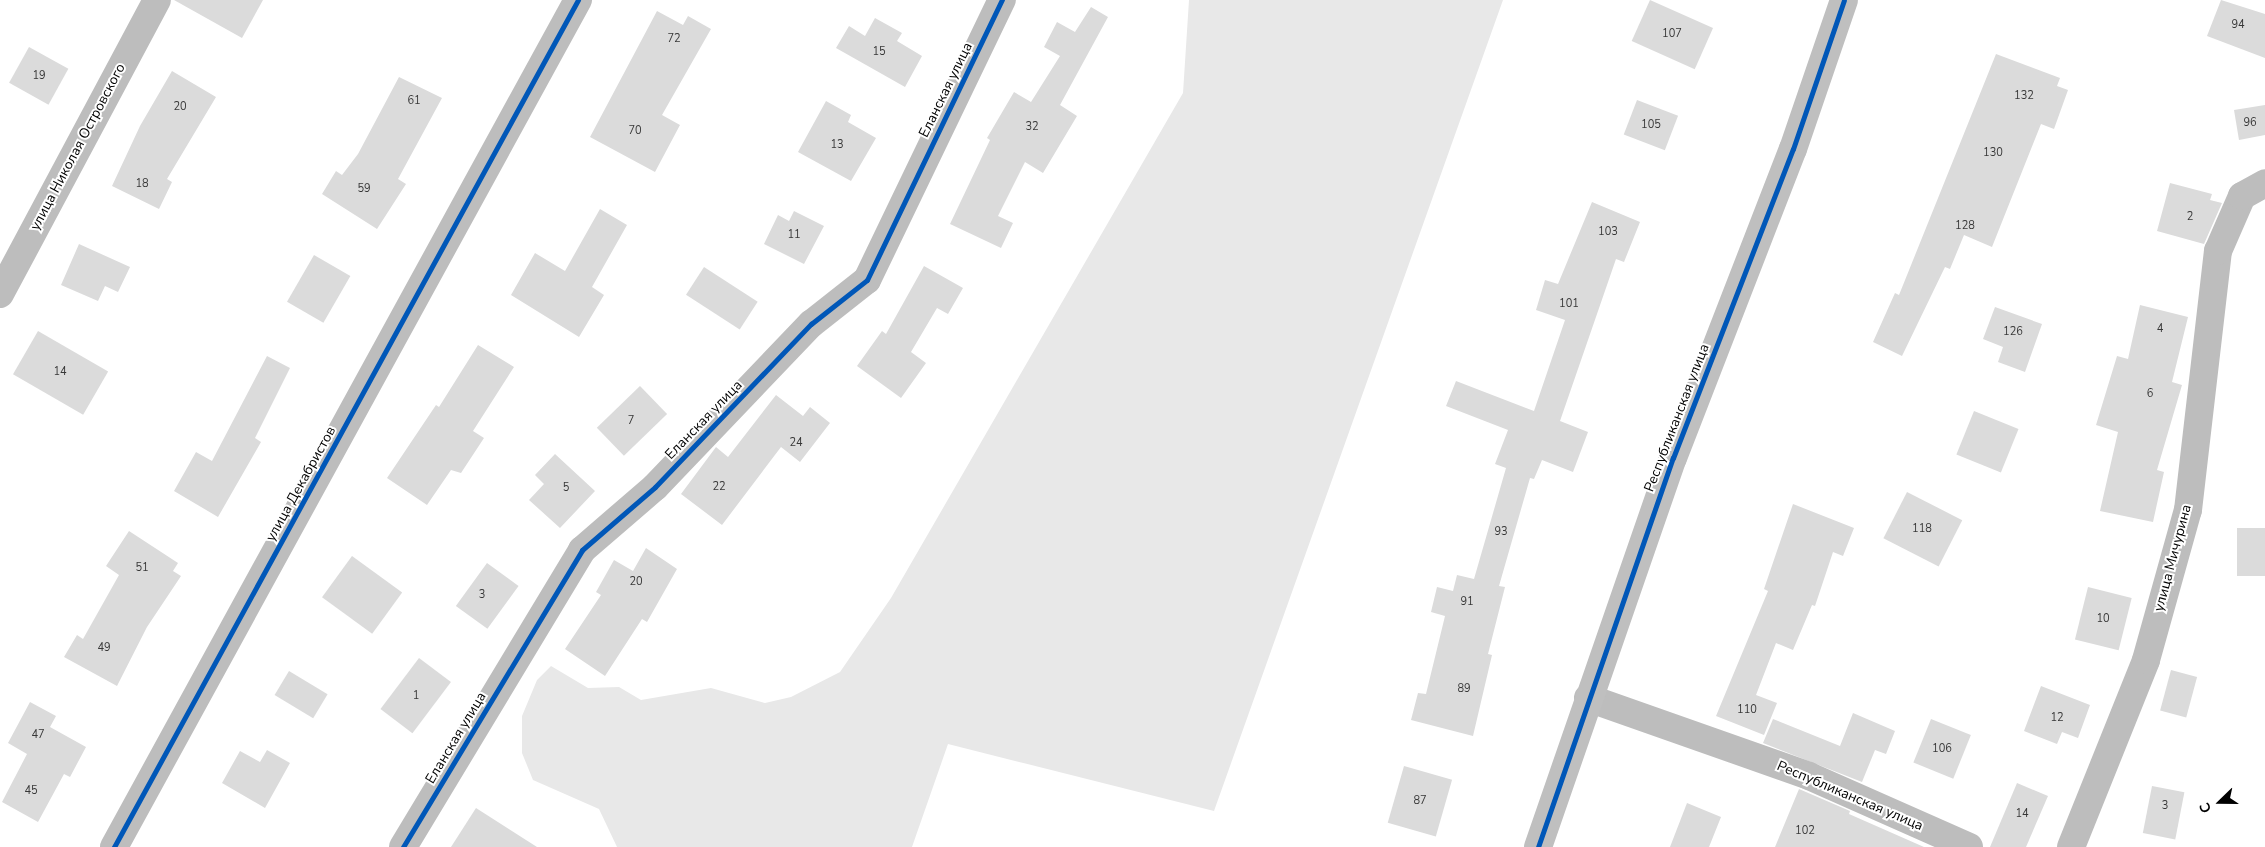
<!DOCTYPE html>
<html>
<head>
<meta charset="utf-8">
<style>
  body { margin:0 }
  #map { position:relative; width:2265px; height:847px; overflow:hidden; background:#fff; font-family:"Nunito Sans",sans-serif }
  div>[style] { position:absolute }
  .green>* { inset:0; background:#e8e8e8 }
  .building>* { inset:0; background:#dbdbdb; transform-origin:0 0 }
  .street>* { height:28px; margin:-14px; padding:0 14px; transform-origin:14px; border-radius:14px; background:#bdbdbd }
  .secondary>* { height:28px; margin:-14px; padding:0 14px; transform-origin:14px; border-radius:14px; background:#bfbfbf }
  .cycleway>* { height:5px; margin:-2.5px; padding:0 2.5px; transform-origin:2.5px; border-radius:2.5px; background:#0057b8 }
  span { translate:-50% -50%; white-space:nowrap; text-align:center; line-height:1.15; -webkit-text-stroke:4px #fff; paint-order:stroke }
  .number-label { font-size:11px; color:#373737 }
  .number-label span { -webkit-text-stroke-width:0 }
  .street-label { font-size:14px; color:#000 }
  .north { position:absolute; left:2195px; top:777px; width:50px; height:50px; -webkit-text-stroke:4px #fff; paint-order:stroke; rotate:248deg; font-size:14px; font-weight:700; line-height:20px; text-align:center; color:#000 }
  .north::after { content:''; display:block; margin:auto; width:18px; height:22px; background:#000; clip-path:polygon(50% 0,100% 100%,50% 72%,0 100%) }
</style>
</head>
<body>
<div id="map">
  <div class="green">
    <i style="clip-path:polygon(1189px 0,1503px 0,1214px 811px,948px 744px,912px 847px,617px 847px,599px 809px,533px 780px,522px 753px,522px 716px,537px 680px,551px 666px,588px 688px,619px 687px,641px 700px,711px 688px,765px 703px,791px 697px,840px 672px,891px 598px,1183px 93px)"></i>
  </div>
  <div class="building">
    <i style="clip-path:polygon(174px 0,263px 0,242px 38px)"></i>
    <i style="left:1650px;top:0;width:69px;height:45px;rotate:24deg"></i>
    <i style="clip-path:polygon(2221px 0,2265px 14px,2265px 58px,2207px 36px)"></i>
    <i style="clip-path:polygon(1091px 7px,1108px 17px,1060px 105px,1077px 116px,1043px 173px,1025px 162px,998px 216px,1013px 223px,1001px 248px,950px 224px,990px 140px,987px 138px,1014px 92px,1031px 102px,1060px 56px,1044px 47px,1057px 22px,1075px 32px)"></i>
    <i style="clip-path:polygon(657px 11px,683px 25px,688px 16px,711px 29px,662px 115px,680px 125px,655px 172px,590px 137px)"></i>
    <i style="clip-path:polygon(875px 18px,902px 33px,897px 41px,922px 56px,905px 87px,836px 48px,849px 26px,865px 36px)"></i>
    <i style="left:29px;top:47px;width:45px;height:41px;rotate:29deg"></i>
    <i style="clip-path:polygon(1996px 54px,2060px 78px,2057px 86px,2068px 90px,2054px 129px,2041px 124px,1992px 247px,1964px 235px,1950px 269px,1945px 267px,1902px 356px,1873px 342px,1895px 293px,1899px 295px)"></i>
    <i style="clip-path:polygon(172px 71px,216px 97px,167px 179px,172px 182px,159px 209px,112px 186px,140px 126px)"></i>
    <i style="clip-path:polygon(399px 77px,442px 98px,398px 179px,406px 184px,377px 229px,322px 194px,336px 171px,342px 175px,358px 154px)"></i>
    <i style="left:1637px;top:100px;width:44px;height:37px;rotate:21deg"></i>
    <i style="clip-path:polygon(826px 101px,851px 115px,848px 122px,876px 138px,851px 181px,798px 152px)"></i>
    <i style="clip-path:polygon(2265px 105px,2265px 135px,2239px 140px,2234px 110px)"></i>
    <i style="clip-path:polygon(2170px 183px,2212px 194px,2210px 200px,2222px 203px,2204px 244px,2157px 231px)"></i>
    <i style="clip-path:polygon(1592px 202px,1640px 222px,1624px 262px,1616px 259px,1560px 421px,1588px 432px,1573px 472px,1542px 460px,1534px 479px,1530px 478px,1499px 586px,1505px 587px,1488px 654px,1492px 655px,1473px 736px,1411px 720px,1418px 693px,1426px 694px,1445px 616px,1431px 612px,1437px 587px,1453px 591px,1457px 575px,1474px 579px,1506px 468px,1495px 464px,1508px 430px,1446px 406px,1456px 381px,1534px 411px,1565px 320px,1536px 310px,1545px 280px,1558px 284px)"></i>
    <i style="clip-path:polygon(600px 209px,627px 225px,592px 287px,604px 295px,579px 337px,511px 295px,535px 253px,565px 271px)"></i>
    <i style="clip-path:polygon(794px 211px,824px 226px,804px 264px,764px 244px,778px 215px,789px 221px)"></i>
    <i style="clip-path:polygon(79px 244px,130px 267px,118px 292px,105px 286px,98px 301px,61px 285px)"></i>
    <i style="left:314px;top:255px;width:42px;height:54px;rotate:30deg"></i>
    <i style="clip-path:polygon(924px 266px,963px 288px,948px 314px,937px 308px,911px 352px,926px 363px,901px 398px,857px 366px,882px 331px,886px 334px)"></i>
    <i style="left:704px;top:267px;width:64px;height:33px;rotate:33deg"></i>
    <i style="clip-path:polygon(2140px 305px,2188px 317px,2172px 382px,2182px 385px,2157px 470px,2164px 472px,2153px 522px,2100px 511px,2118px 432px,2096px 425px,2117px 356px,2128px 359px)"></i>
    <i style="clip-path:polygon(1995px 307px,2042px 324px,2025px 372px,1998px 362px,2003px 347px,1983px 339px)"></i>
    <i style="left:38px;top:331px;width:81px;height:50px;rotate:30deg"></i>
    <i style="clip-path:polygon(478px 345px,514px 367px,473px 431px,484px 438px,461px 473px,451px 470px,427px 505px,387px 478px,436px 405px,439px 407px)"></i>
    <i style="clip-path:polygon(267px 356px,290px 368px,255px 438px,261px 442px,218px 517px,174px 491px,196px 452px,212px 461px)"></i>
    <i style="left:640px;top:386px;width:39px;height:60px;rotate:46deg"></i>
    <i style="clip-path:polygon(776px 395px,803px 416px,810px 407px,830px 423px,800px 462px,781px 447px,722px 525px,681px 494px,716px 447px,728px 457px)"></i>
    <i style="left:1974px;top:411px;width:48px;height:47px;rotate:22deg"></i>
    <i style="clip-path:polygon(555px 454px,595px 491px,560px 528px,529px 500px,544px 484px,535px 475px)"></i>
    <i style="left:1907px;top:492px;width:62px;height:52px;rotate:27deg"></i>
    <i style="clip-path:polygon(1793px 504px,1854px 528px,1843px 556px,1833px 552px,1815px 606px,1812px 605px,1793px 650px,1776px 643px,1756px 695px,1777px 703px,1764px 735px,1716px 716px,1768px 591px,1764px 589px)"></i>
    <i style="left:2265px;top:528px;width:48px;height:28px;rotate:90deg"></i>
    <i style="clip-path:polygon(129px 531px,178px 563px,173px 571px,181px 576px,147px 627px,117px 686px,64px 657px,77px 635px,83px 639px,119px 575px,106px 566px)"></i>
    <i style="clip-path:polygon(646px 548px,677px 569px,647px 622px,642px 619px,605px 676px,565px 649px,601px 595px,596px 592px,614px 560px,633px 571px)"></i>
    <i style="left:352px;top:556px;width:62px;height:51px;rotate:36deg"></i>
    <i style="left:487px;top:563px;width:39px;height:53px;rotate:36deg"></i>
    <i style="left:2088px;top:587px;width:45px;height:54px;rotate:14deg"></i>
    <i style="left:419px;top:658px;width:40px;height:64px;rotate:37deg"></i>
    <i style="left:2171px;top:670px;width:27px;height:42px;rotate:15deg"></i>
    <i style="left:289px;top:671px;width:45px;height:28px;rotate:31deg"></i>
    <i style="clip-path:polygon(2041px 686px,2090px 705px,2078px 738px,2062px 732px,2057px 744px,2024px 731px)"></i>
    <i style="clip-path:polygon(30px 702px,56px 716px,50px 727px,86px 747px,70px 777px,64px 774px,38px 822px,2px 802px,27px 754px,8px 743px)"></i>
    <i style="clip-path:polygon(1853px 713px,1895px 731px,1886px 754px,1875px 750px,1862px 782px,1763px 743px,1773px 719px,1840px 746px)"></i>
    <i style="left:1931px;top:719px;width:43px;height:47px;rotate:22deg"></i>
    <i style="clip-path:polygon(267px 750px,290px 763px,265px 808px,222px 783px,240px 751px,260px 762px)"></i>
    <i style="left:1404px;top:766px;width:50px;height:59px;rotate:16deg"></i>
    <i style="clip-path:polygon(2017px 783px,2048px 796px,2026px 847px,1990px 847px)"></i>
    <i style="left:2152px;top:786px;width:33px;height:48px;rotate:11deg"></i>
    <i style="clip-path:polygon(1799px 789px,1850px 811px,1849px 814px,1924px 847px,1775px 847px)"></i>
    <i style="clip-path:polygon(1687px 803px,1721px 817px,1709px 847px,1670px 847px)"></i>
    <i style="clip-path:polygon(476px 808px,537px 847px,451px 847px)"></i>
  </div>
  <div class="street">
    <i style="left:0;top:294px;width:333px;rotate:-61.9deg"></i>
    <i style="left:1588px;top:698px;width:234px;rotate:19.4deg"></i>
    <i style="left:1809px;top:776px;width:175px;rotate:23.9deg"></i>
    <i style="left:114px;top:847px;width:966px;rotate:-61.29deg"></i>
    <i style="left:403px;top:847px;width:347px;rotate:-58.9deg"></i>
    <i style="left:582px;top:550px;width:96px;rotate:-40.8deg"></i>
    <i style="left:655px;top:487px;width:226px;rotate:-46.3deg"></i>
    <i style="left:811px;top:324px;width:71px;rotate:-38.2deg"></i>
    <i style="left:867px;top:280px;width:311px;rotate:-64.3deg"></i>
    <i style="left:2071px;top:847px;width:201px;rotate:-68.1deg"></i>
    <i style="left:2146px;top:660px;width:156px;rotate:-74.4deg"></i>
    <i style="left:2188px;top:510px;width:261px;rotate:-83.4deg"></i>
    <i style="left:2218px;top:251px;width:60px;rotate:-66.4deg"></i>
    <i style="left:2242px;top:196px;width:26px;rotate:-29deg"></i>
  </div>
  <div class="secondary">
    <i style="left:1538px;top:847px;width:412px;rotate:-70.9deg"></i>
    <i style="left:1673px;top:458px;width:331px;rotate:-68.8deg"></i>
    <i style="left:1793px;top:149px;width:157px;rotate:-71.1deg"></i>
  </div>
  <div class="cycleway">
    <i style="left:114px;top:847px;width:966px;rotate:-61.29deg"></i>
    <i style="left:403px;top:847px;width:347px;rotate:-58.9deg"></i>
    <i style="left:582px;top:550px;width:96px;rotate:-40.8deg"></i>
    <i style="left:655px;top:487px;width:226px;rotate:-46.3deg"></i>
    <i style="left:811px;top:324px;width:71px;rotate:-38.2deg"></i>
    <i style="left:867px;top:280px;width:311px;rotate:-64.3deg"></i>
    <i style="left:1538px;top:847px;width:412px;rotate:-70.9deg"></i>
    <i style="left:1673px;top:458px;width:331px;rotate:-68.8deg"></i>
    <i style="left:1793px;top:149px;width:157px;rotate:-71.1deg"></i>
  </div>
  <div class="number-label">
    <span style="left:2238px;top:25px">94</span>
    <span style="left:1672px;top:34px">107</span>
    <span style="left:674px;top:39px">72</span>
    <span style="left:879px;top:52px">15</span>
    <span style="left:39px;top:76px">19</span>
    <span style="left:2024px;top:96px">132</span>
    <span style="left:414px;top:101px">61</span>
    <span style="left:180px;top:107px">20</span>
    <span style="left:2250px;top:123px">96</span>
    <span style="left:1651px;top:125px">105</span>
    <span style="left:1032px;top:127px">32</span>
    <span style="left:635px;top:131px">70</span>
    <span style="left:837px;top:145px">13</span>
    <span style="left:1993px;top:153px">130</span>
    <span style="left:142px;top:184px">18</span>
    <span style="left:364px;top:189px">59</span>
    <span style="left:2190px;top:217px">2</span>
    <span style="left:1965px;top:226px">128</span>
    <span style="left:1608px;top:232px">103</span>
    <span style="left:794px;top:235px">11</span>
    <span style="left:1569px;top:304px">101</span>
    <span style="left:2160px;top:329px">4</span>
    <span style="left:2013px;top:332px">126</span>
    <span style="left:60px;top:372px">14</span>
    <span style="left:2150px;top:394px">6</span>
    <span style="left:631px;top:421px">7</span>
    <span style="left:796px;top:443px">24</span>
    <span style="left:719px;top:487px">22</span>
    <span style="left:566px;top:488px">5</span>
    <span style="left:1922px;top:529px">118</span>
    <span style="left:1501px;top:532px">93</span>
    <span style="left:142px;top:568px">51</span>
    <span style="left:636px;top:582px">20</span>
    <span style="left:482px;top:595px">3</span>
    <span style="left:1467px;top:602px">91</span>
    <span style="left:2103px;top:619px">10</span>
    <span style="left:104px;top:648px">49</span>
    <span style="left:1464px;top:689px">89</span>
    <span style="left:416px;top:696px">1</span>
    <span style="left:1747px;top:710px">110</span>
    <span style="left:2057px;top:718px">12</span>
    <span style="left:38px;top:735px">47</span>
    <span style="left:1942px;top:749px">106</span>
    <span style="left:31px;top:791px">45</span>
    <span style="left:1420px;top:801px">87</span>
    <span style="left:2165px;top:806px">3</span>
    <span style="left:2022px;top:814px">14</span>
    <span style="left:1805px;top:831px">102</span>
  </div>
  <div class="street-label">
    <span style="left:946px;top:90px;rotate:-64deg">Еланская улица</span>
    <span style="left:78px;top:147px;rotate:-62deg">улица Николая Островского</span>
    <span style="left:1677px;top:418px;rotate:-69deg">Республиканская улица</span>
    <span style="left:704px;top:420px;rotate:-46deg">Еланская улица</span>
    <span style="left:301px;top:484px;rotate:-61deg">улица Декабристов</span>
    <span style="left:2173px;top:558px;rotate:-75deg">улица Мичурина</span>
    <span style="left:456px;top:738px;rotate:-59deg">Еланская улица</span>
    <span style="left:1850px;top:796px;rotate:23deg">Республиканская улица</span>
  </div>
  <div class="north">С</div>
</div>
</body>
</html>
